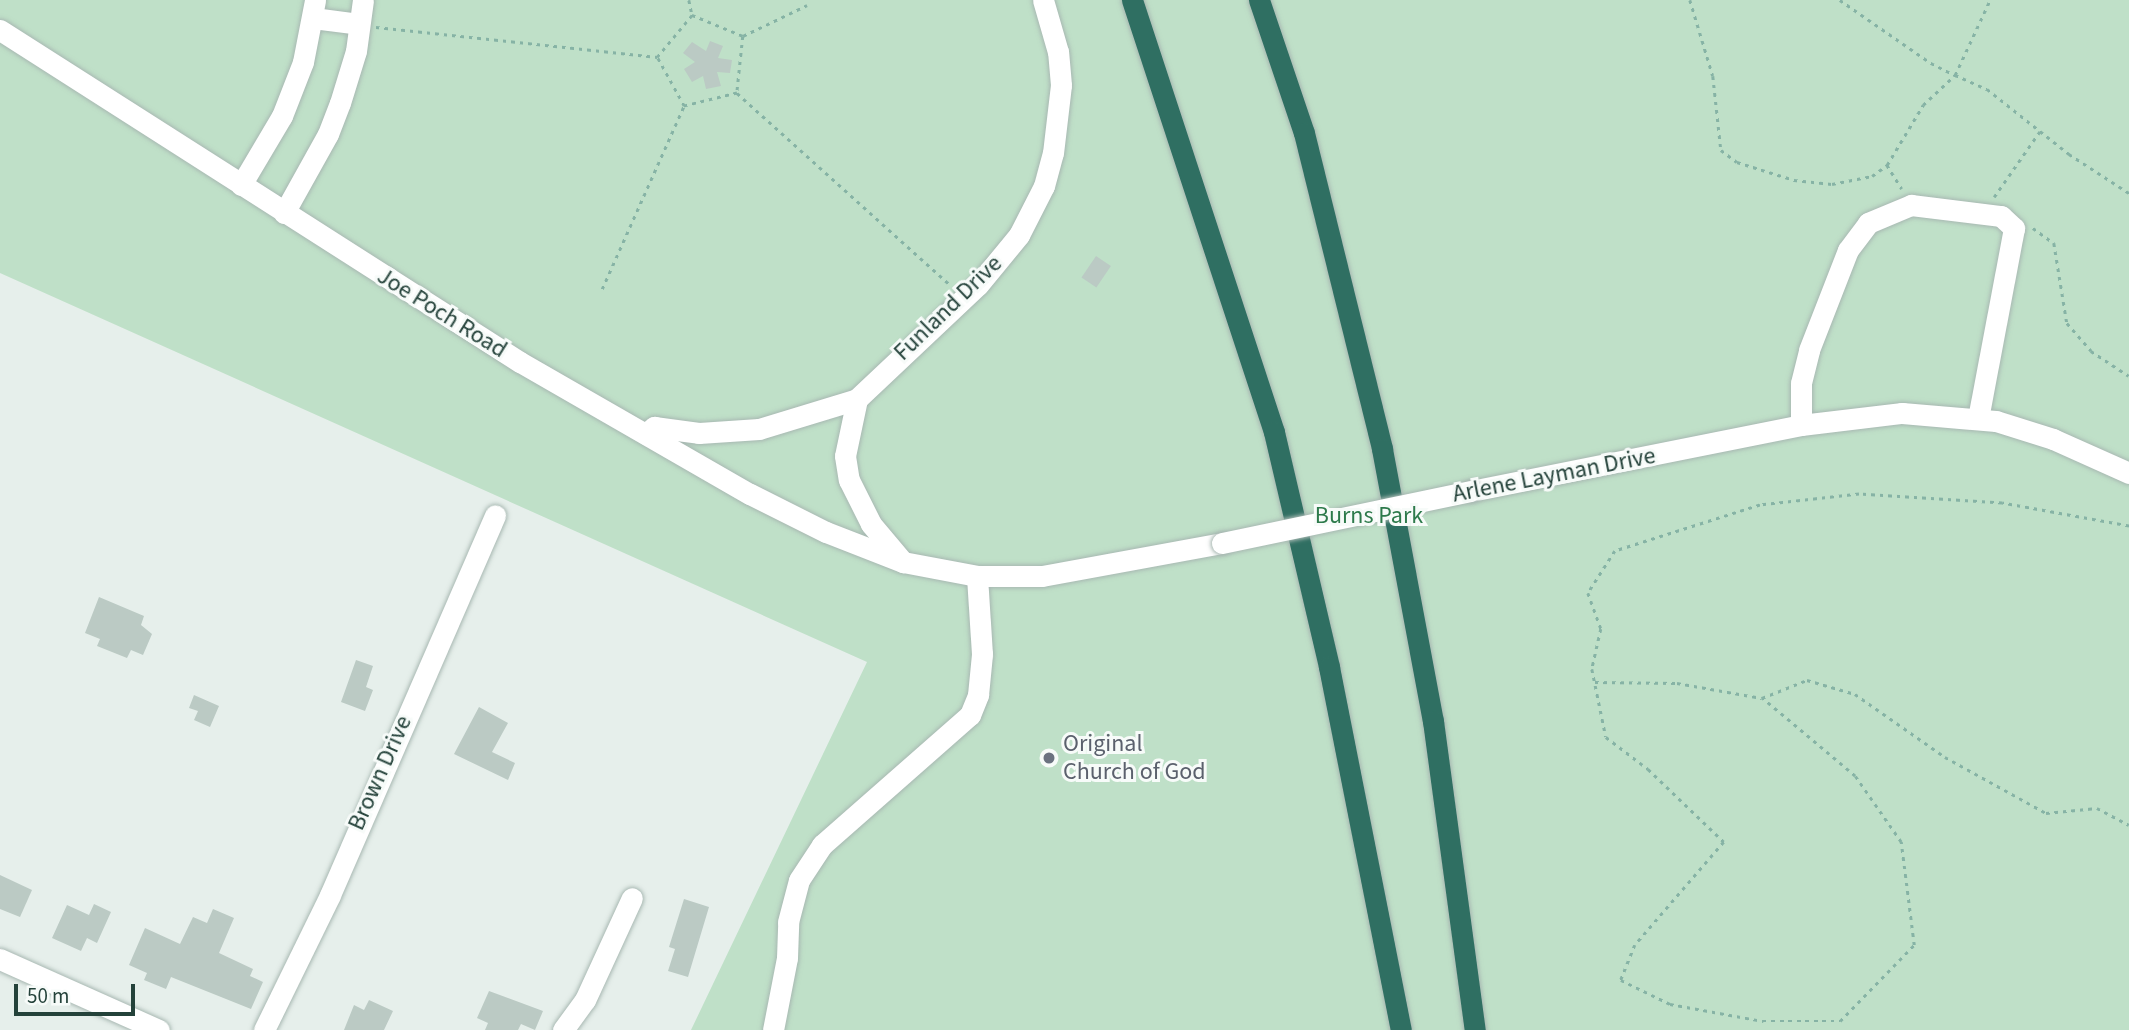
<!DOCTYPE html>
<html>
<head>
<meta charset="utf-8">
<style>
  body { margin:0 }
  #map { position:relative; width:2129px; height:1030px; overflow:hidden; background:#e6efeb; font-family:"Source Sans 3",sans-serif }
  div>[style] { position:absolute }
  .green>* { inset:0; background:#bfe0c8 }
  .building>* { inset:0; background:#bbcac4; transform-origin:0 0 }
  .path>* { height:2.5px; margin-top:-1.25px; transform-origin:0; background:repeating-linear-gradient(90deg,#86b3a5 0 3.5px,transparent 0 8.5px) }
  .roads { filter:drop-shadow(0 0 2px #a8b8b2) drop-shadow(0 0 2px #a8b8b2) }
  .minor>* { height:21px; margin:-10.5px; padding:0 10.5px; transform-origin:10.5px; border-radius:10.5px; background:#fff }
  .highway>* { height:21px; margin:-10.5px; padding:0 10.5px; transform-origin:10.5px; border-radius:10.5px; background:#2f6f62 }
  .bridges { filter:drop-shadow(0 0 2px #a8b8b2) drop-shadow(0 0 2px #a8b8b2) }
  .minor-bridge>* { height:21px; margin:-10.5px; padding:0 10.5px; transform-origin:10.5px; border-radius:10.5px; background:#fff }
  .dots>* { width:19px; height:19px; translate:-50% -50%; box-sizing:border-box; border:4px solid #f7fbf9; border-radius:50% }
  span { translate:-50% -50%; white-space:nowrap; text-align:center; line-height:1.15; -webkit-text-stroke:6px #f7fbf9; paint-order:stroke }
  .street-label { font-size:24px; color:#24423a }
  .park-label { font-size:24px; color:#2d7a4b }
  .worship-label { font-size:24px; color:#5b616d }
  .left { translate:0 -50%; text-align:left }
  .scale { position:absolute; left:14px; top:984px; width:121px; height:32px; box-sizing:border-box; border:4px solid #24423a; border-top:0; padding-left:9px; font-size:21px; line-height:24px; white-space:nowrap; color:#24423a; -webkit-text-stroke:5px #f7fbf9; paint-order:stroke }
</style>
</head>
<body>
<div id="map">
  <div class="green">
    <i style="clip-path:polygon(0 0,2129px 0,2129px 1030px,691px 1030px,867px 662px,0 273px)"></i>
  </div>
  <div class="building">
    <i style="clip-path:polygon(710px 41px,723px 46px,718px 58px,732px 60px,730px 73px,717px 72px,721px 86px,706px 89px,703px 76px,692px 82px,684px 69px,695px 62px,683px 53px,692px 42px,706px 51px)"></i>
    <i style="left:1096px;top:256px;width:18px;height:26px;rotate:34deg"></i>
    <i style="clip-path:polygon(99px 597px,144px 616px,141px 625px,152px 634px,143px 655px,131px 650px,127px 658px,97px 646px,100px 639px,85px 633px)"></i>
    <i style="clip-path:polygon(356px 660px,373px 666px,366px 687px,373px 690px,365px 711px,341px 702px)"></i>
    <i style="clip-path:polygon(194px 695px,219px 706px,210px 727px,194px 720px,198px 711px,189px 708px)"></i>
    <i style="clip-path:polygon(479px 707px,508px 723px,492px 752px,515px 763px,508px 780px,454px 754px)"></i>
    <i style="clip-path:polygon(0 875px,32px 890px,20px 917px,0 909px)"></i>
    <i style="clip-path:polygon(684px 899px,709px 907px,688px 977px,668px 971px,675px 949px,669px 947px)"></i>
    <i style="clip-path:polygon(94px 904px,111px 912px,97px 943px,87px 938px,81px 951px,52px 938px,67px 905px,89px 915px)"></i>
    <i style="clip-path:polygon(213px 909px,234px 918px,219px 953px,253px 969px,250px 976px,263px 982px,251px 1009px,171px 977px,166px 989px,144px 980px,147px 973px,129px 965px,145px 928px,180px 944px,193px 917px,207px 923px)"></i>
    <i style="clip-path:polygon(489px 991px,543px 1011px,535px 1030px,521px 1024px,518px 1030px,485px 1030px,488px 1023px,477px 1018px)"></i>
    <i style="clip-path:polygon(369px 1000px,393px 1011px,384px 1030px,344px 1030px,354px 1005px,364px 1010px)"></i>
  </div>
  <div class="path">
    <i style="left:689px;top:0;width:14px;rotate:78deg"></i>
    <i style="left:1690px;top:0;width:79px;rotate:73.2deg"></i>
    <i style="left:1713px;top:76px;width:74px;rotate:83.8deg"></i>
    <i style="left:1721px;top:150px;width:20px;rotate:37deg"></i>
    <i style="left:1737px;top:162px;width:60px;rotate:17.5deg"></i>
    <i style="left:1794px;top:180px;width:38px;rotate:6deg"></i>
    <i style="left:1832px;top:184px;width:41px;rotate:-11.3deg"></i>
    <i style="left:1872px;top:176px;width:19px;rotate:-36deg"></i>
    <i style="left:1887px;top:165px;width:70px;rotate:-59deg"></i>
    <i style="left:1923px;top:105px;width:44px;rotate:-43.2deg"></i>
    <i style="left:1955px;top:75px;width:35px;rotate:24deg"></i>
    <i style="left:1987px;top:89px;width:105px;rotate:38.4deg"></i>
    <i style="left:2069px;top:154px;width:72px;rotate:33deg"></i>
    <i style="left:1840px;top:0;width:111px;rotate:34.7deg"></i>
    <i style="left:1931px;top:63px;width:27px;rotate:27deg"></i>
    <i style="left:1955px;top:75px;width:83px;rotate:-65deg"></i>
    <i style="left:376px;top:27px;width:283px;rotate:6.1deg"></i>
    <i style="left:657px;top:57px;width:55px;rotate:-50.2deg"></i>
    <i style="left:692px;top:15px;width:55px;rotate:22.4deg"></i>
    <i style="left:743px;top:36px;width:57px;rotate:96deg"></i>
    <i style="left:737px;top:93px;width:55px;rotate:166.2deg"></i>
    <i style="left:684px;top:106px;width:56px;rotate:-118.9deg"></i>
    <i style="left:743px;top:36px;width:71px;rotate:-25.8deg"></i>
    <i style="left:737px;top:93px;width:287px;rotate:42deg"></i>
    <i style="left:1887px;top:165px;width:28px;rotate:58deg"></i>
    <i style="left:1994px;top:197px;width:80px;rotate:-55.1deg"></i>
    <i style="left:2033px;top:228px;width:26px;rotate:36deg"></i>
    <i style="left:2054px;top:243px;width:81px;rotate:80.8deg"></i>
    <i style="left:2067px;top:323px;width:37px;rotate:49deg"></i>
    <i style="left:2091px;top:351px;width:45px;rotate:33.3deg"></i>
    <i style="left:602px;top:289px;width:201px;rotate:-65.9deg"></i>
    <i style="left:2129px;top:526px;width:129px;rotate:-169.7deg"></i>
    <i style="left:2002px;top:503px;width:143px;rotate:-176.4deg"></i>
    <i style="left:1859px;top:494px;width:100px;rotate:173.7deg"></i>
    <i style="left:1760px;top:505px;width:152px;rotate:162.4deg"></i>
    <i style="left:1615px;top:551px;width:50px;rotate:122.7deg"></i>
    <i style="left:1588px;top:593px;width:38px;rotate:70deg"></i>
    <i style="left:1601px;top:629px;width:41px;rotate:102.7deg"></i>
    <i style="left:1592px;top:669px;width:69px;rotate:78.4deg"></i>
    <i style="left:1606px;top:737px;width:53px;rotate:37.3deg"></i>
    <i style="left:1648px;top:769px;width:105px;rotate:43.8deg"></i>
    <i style="left:1724px;top:842px;width:136px;rotate:130.8deg"></i>
    <i style="left:1635px;top:945px;width:38px;rotate:112deg"></i>
    <i style="left:1621px;top:980px;width:55px;rotate:26.1deg"></i>
    <i style="left:1670px;top:1004px;width:95px;rotate:10.4deg"></i>
    <i style="left:1763px;top:1021px;width:77px"></i>
    <i style="left:1840px;top:1021px;width:106px;rotate:-45.8deg"></i>
    <i style="left:1914px;top:945px;width:104px;rotate:-97.2deg"></i>
    <i style="left:1901px;top:842px;width:80px;rotate:-124.9deg"></i>
    <i style="left:1855px;top:776px;width:121px;rotate:-140deg"></i>
    <i style="left:1762px;top:698px;width:48px;rotate:-21.8deg"></i>
    <i style="left:1807px;top:680px;width:50px;rotate:16.3deg"></i>
    <i style="left:1855px;top:694px;width:110px;rotate:35deg"></i>
    <i style="left:1945px;top:757px;width:115px;rotate:29deg"></i>
    <i style="left:2046px;top:813px;width:51px;rotate:-5.6deg"></i>
    <i style="left:2097px;top:808px;width:36px;rotate:28deg"></i>
    <i style="left:1595px;top:682px;width:82px;rotate:0.7deg"></i>
    <i style="left:1677px;top:683px;width:86px;rotate:10deg"></i>
  </div>
  <div class="roads">
    <div class="minor">
      <i style="left:313px;top:18px;width:46px;rotate:7.4deg"></i>
      <i style="left:0;top:30px;width:617px;rotate:32.56deg"></i>
      <i style="left:520px;top:362px;width:265px;rotate:29.9deg"></i>
      <i style="left:750px;top:494px;width:85px;rotate:26.6deg"></i>
      <i style="left:826px;top:532px;width:83px;rotate:21.3deg"></i>
      <i style="left:241px;top:185px;width:80px;rotate:-59.3deg"></i>
      <i style="left:282px;top:116px;width:58px;rotate:-68.7deg"></i>
      <i style="left:303px;top:62px;width:63px;rotate:-79deg"></i>
      <i style="left:284px;top:213px;width:90px;rotate:-60.9deg"></i>
      <i style="left:328px;top:134px;width:33px;rotate:-69deg"></i>
      <i style="left:340px;top:103px;width:54px;rotate:-72.9deg"></i>
      <i style="left:356px;top:51px;width:51px;rotate:-82.2deg"></i>
      <i style="left:857px;top:399px;width:58px;rotate:101.9deg"></i>
      <i style="left:845px;top:456px;width:24px;rotate:81deg"></i>
      <i style="left:849px;top:480px;width:49px;rotate:63.4deg"></i>
      <i style="left:871px;top:524px;width:50px;rotate:49.9deg"></i>
      <i style="left:903px;top:562px;width:75px;rotate:10.7deg"></i>
      <i style="left:977px;top:576px;width:65px"></i>
      <i style="left:1042px;top:576px;width:183px;rotate:-10.4deg"></i>
      <i style="left:1801px;top:425px;width:42px;rotate:-90deg"></i>
      <i style="left:1801px;top:383px;width:34px;rotate:-76deg"></i>
      <i style="left:1809px;top:350px;width:107px;rotate:-68.7deg"></i>
      <i style="left:1848px;top:250px;width:34px;rotate:-53deg"></i>
      <i style="left:1868px;top:223px;width:47px;rotate:-22.7deg"></i>
      <i style="left:1911px;top:205px;width:91px;rotate:7deg"></i>
      <i style="left:2001px;top:216px;width:18px;rotate:43deg"></i>
      <i style="left:2014px;top:228px;width:193px;rotate:100.7deg"></i>
      <i style="left:646px;top:434px;width:11px;rotate:-41deg"></i>
      <i style="left:654px;top:427px;width:45px;rotate:7.6deg"></i>
      <i style="left:699px;top:433px;width:60px;rotate:-3.8deg"></i>
      <i style="left:759px;top:429px;width:102px;rotate:-17deg"></i>
      <i style="left:857px;top:399px;width:166px;rotate:-43.3deg"></i>
      <i style="left:978px;top:285px;width:65px;rotate:-50.6deg"></i>
      <i style="left:1019px;top:235px;width:55px;rotate:-63deg"></i>
      <i style="left:1044px;top:186px;width:34px;rotate:-75deg"></i>
      <i style="left:1053px;top:153px;width:68px;rotate:-83.3deg"></i>
      <i style="left:1061px;top:85px;width:33px;rotate:-95deg"></i>
      <i style="left:1058px;top:52px;width:54px;rotate:-106.1deg"></i>
      <i style="left:1471px;top:491px;width:337px;rotate:-11.3deg"></i>
      <i style="left:1801px;top:425px;width:102px;rotate:-6.8deg"></i>
      <i style="left:1902px;top:413px;width:94px;rotate:4.9deg"></i>
      <i style="left:1996px;top:421px;width:60px;rotate:17.5deg"></i>
      <i style="left:2053px;top:439px;width:83px;rotate:24.1deg"></i>
      <i style="left:0;top:959px;width:174px;rotate:24.1deg"></i>
      <i style="left:264px;top:1030px;width:150px;rotate:-63.9deg"></i>
      <i style="left:330px;top:895px;width:414px;rotate:-66.5deg"></i>
      <i style="left:563px;top:1030px;width:37px;rotate:-54deg"></i>
      <i style="left:585px;top:1000px;width:112px;rotate:-65.3deg"></i>
      <i style="left:773px;top:1030px;width:73px;rotate:-79deg"></i>
      <i style="left:787px;top:958px;width:36px;rotate:-88deg"></i>
      <i style="left:788px;top:922px;width:43px;rotate:-75.3deg"></i>
      <i style="left:799px;top:880px;width:42px;rotate:-56.7deg"></i>
      <i style="left:822px;top:845px;width:197px;rotate:-41.3deg"></i>
      <i style="left:970px;top:715px;width:22px;rotate:-68deg"></i>
      <i style="left:978px;top:695px;width:41px;rotate:-84.4deg"></i>
      <i style="left:982px;top:654px;width:78px;rotate:-93.7deg"></i>
    </div>
    <div class="highway">
      <i style="left:1132px;top:0;width:455px;rotate:71.8deg"></i>
      <i style="left:1274px;top:432px;width:241px;rotate:76.8deg"></i>
      <i style="left:1329px;top:667px;width:370px;rotate:78.8deg"></i>
      <i style="left:1259px;top:0;width:140px;rotate:71.3deg"></i>
      <i style="left:1304px;top:133px;width:325px;rotate:76.1deg"></i>
      <i style="left:1382px;top:449px;width:277px;rotate:79.4deg"></i>
      <i style="left:1433px;top:721px;width:312px;rotate:82.3deg"></i>
    </div>
  </div>
  <div class="bridges">
    <div class="minor-bridge">
      <i style="left:1222px;top:543px;width:254px;rotate:-11.8deg"></i>
    </div>
  </div>
  <div class="dots">
    <i style="left:1049px;top:758px;background:#6b7280"></i>
  </div>
  <div class="street-label">
    <span style="left:948px;top:308px;rotate:-44deg">Funland Drive</span>
    <span style="left:442px;top:313px;rotate:32deg">Joe Poch Road</span>
    <span style="left:1554px;top:475px;rotate:-11deg">Arlene Layman Drive</span>
    <span style="left:380px;top:773px;rotate:-66deg">Brown Drive</span>
  </div>
  <div class="park-label">
    <span style="left:1369px;top:516px">Burns Park</span>
  </div>
  <div class="worship-label">
    <span class="left" style="left:1063px;top:758px">Original<br>Church of God</span>
  </div>
  <div class="scale">50 m</div>
</div>
</body>
</html>
